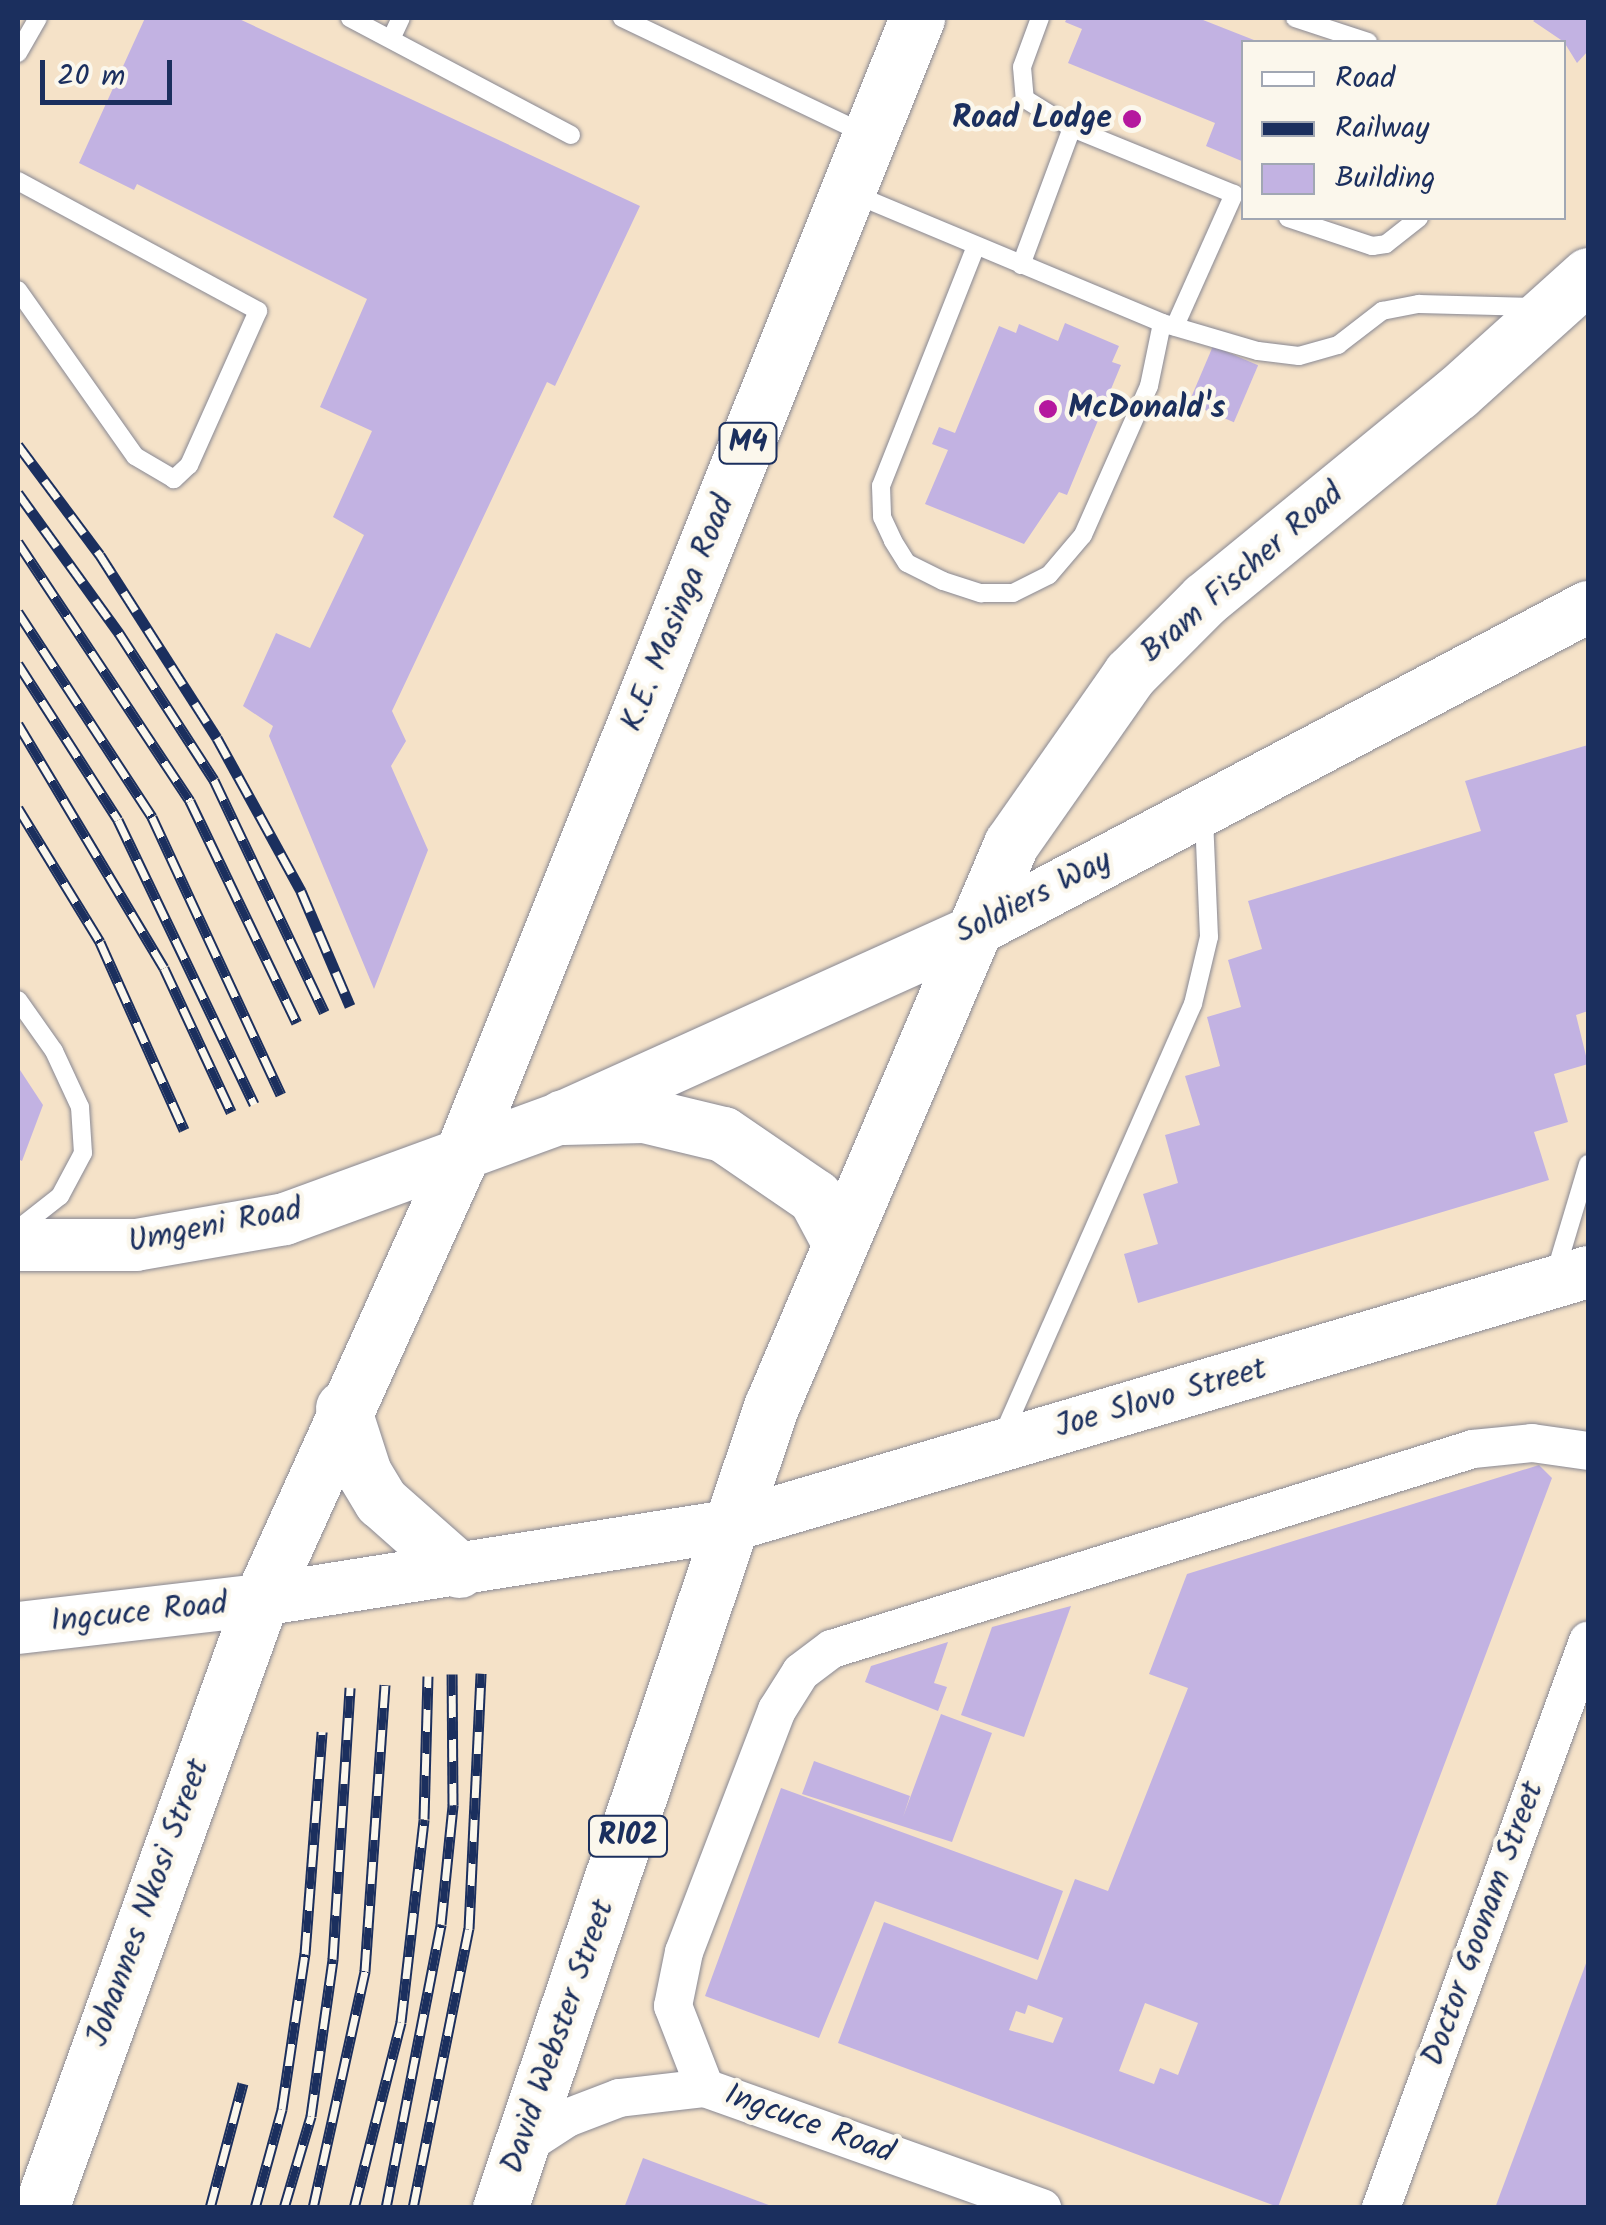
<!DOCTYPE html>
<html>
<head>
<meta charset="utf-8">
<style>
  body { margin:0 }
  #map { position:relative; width:1606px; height:2225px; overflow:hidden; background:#f5e2c8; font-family:Kalam,sans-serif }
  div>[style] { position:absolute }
  .building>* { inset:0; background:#c2b2e2; transform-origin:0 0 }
  .roads { filter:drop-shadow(0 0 2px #888893) drop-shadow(0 0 2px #888893) }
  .service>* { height:18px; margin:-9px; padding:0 9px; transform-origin:9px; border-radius:9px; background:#fff }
  .minor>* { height:38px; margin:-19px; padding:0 19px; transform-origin:19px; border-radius:19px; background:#fff }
  .secondary>* { height:52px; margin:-26px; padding:0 26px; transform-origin:26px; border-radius:26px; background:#fff }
  .trunk>* { height:55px; margin:-27.5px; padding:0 27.5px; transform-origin:27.5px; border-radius:27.5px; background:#fff }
  .rail>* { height:11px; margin-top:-5.5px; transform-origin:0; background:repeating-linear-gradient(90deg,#fbf7ec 0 22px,#1b2f5e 0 44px); box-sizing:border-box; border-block:2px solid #1b2f5e }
  .dots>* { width:28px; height:28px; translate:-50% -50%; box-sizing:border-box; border:5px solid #fbf7ec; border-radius:50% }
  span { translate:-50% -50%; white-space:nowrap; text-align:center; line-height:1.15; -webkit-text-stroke:9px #fbf7ec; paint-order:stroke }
  .shield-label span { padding:2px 8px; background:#fbf7ec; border:2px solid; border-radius:8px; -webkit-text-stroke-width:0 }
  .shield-label { font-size:30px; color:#1b2f5e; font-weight:700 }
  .poi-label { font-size:32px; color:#1b2f5e; font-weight:700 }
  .right { translate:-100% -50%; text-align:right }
  .left { translate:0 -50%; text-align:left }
  .street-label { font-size:32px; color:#1b2f5e }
  .frame { position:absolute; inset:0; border:20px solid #1b2f5e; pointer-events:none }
  .legend { position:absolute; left:1241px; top:40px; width:325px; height:180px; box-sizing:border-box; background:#fbf7ec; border:2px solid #a1a7b3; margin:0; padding:12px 18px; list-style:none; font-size:30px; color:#1b2f5e }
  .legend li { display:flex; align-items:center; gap:20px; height:50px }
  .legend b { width:50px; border:2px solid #a1a7b3 }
  .scale { position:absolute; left:40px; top:60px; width:132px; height:45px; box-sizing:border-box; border:5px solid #1b2f5e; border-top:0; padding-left:12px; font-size:30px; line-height:35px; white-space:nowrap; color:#1b2f5e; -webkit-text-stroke:8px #fbf7ec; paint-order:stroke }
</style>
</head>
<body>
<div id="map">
  <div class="building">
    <i style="clip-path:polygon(145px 18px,237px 18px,640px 206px,555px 386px,547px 382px,392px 711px,406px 741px,391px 766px,428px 850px,374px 989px,269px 736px,273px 726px,243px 706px,276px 633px,310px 648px,364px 535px,333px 517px,372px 431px,320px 407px,367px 299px,137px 184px,134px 190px,79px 163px)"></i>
    <i style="clip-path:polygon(1067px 18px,1198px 18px,1259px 42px,1244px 42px,1244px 162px,1206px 146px,1215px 123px,1068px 63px,1082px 29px,1065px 22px)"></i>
    <i style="clip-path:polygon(1537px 18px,1588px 18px,1588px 51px,1577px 63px,1564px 42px,1533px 21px)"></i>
    <i style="clip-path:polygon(1065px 323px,1119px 346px,1112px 362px,1121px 365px,1067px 495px,1059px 492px,1024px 544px,925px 504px,948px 450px,932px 444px,939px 427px,955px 433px,999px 326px,1016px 333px,1019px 324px,1058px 341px)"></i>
    <i style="left:1213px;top:346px;width:49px;height:62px;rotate:23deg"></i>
    <i style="clip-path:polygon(1588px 745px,1588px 1011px,1576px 1015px,1588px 1064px,1554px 1074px,1568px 1122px,1534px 1132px,1549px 1180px,1138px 1303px,1124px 1254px,1158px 1244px,1143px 1194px,1178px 1183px,1165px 1135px,1200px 1125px,1185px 1076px,1220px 1066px,1207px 1017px,1241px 1007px,1228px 960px,1262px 949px,1248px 901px,1481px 831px,1465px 781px)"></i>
    <i style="clip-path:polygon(18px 1067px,43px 1105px,22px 1161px,18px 1159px)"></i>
    <i style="clip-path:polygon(evenodd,1539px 1465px,1552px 1478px,1278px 2207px,838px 2043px,884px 1922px,1037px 1980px,1075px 1879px,1108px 1891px,1188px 1688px,1149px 1674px,1187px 1574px,1539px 1465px,1145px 2003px,1198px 2023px,1178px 2075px,1160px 2068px,1154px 2084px,1119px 2071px,1145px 2003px,1539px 1465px,1028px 2005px,1063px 2018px,1053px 2043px,1009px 2030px,1016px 2011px,1025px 2014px,1028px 2005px)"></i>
    <i style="clip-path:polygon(1071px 1606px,1024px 1737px,961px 1715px,992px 1627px)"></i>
    <i style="clip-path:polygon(948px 1642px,934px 1683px,947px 1687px,938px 1711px,865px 1682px,871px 1666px)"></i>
    <i style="clip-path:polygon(941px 1714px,992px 1733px,952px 1842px,802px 1794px,814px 1761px,910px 1796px,903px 1817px)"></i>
    <i style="clip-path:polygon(781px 1788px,1063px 1891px,1038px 1960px,875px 1901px,819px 2038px,705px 1996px)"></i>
    <i style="clip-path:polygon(1588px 1958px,1588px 2208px,1495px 2208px)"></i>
    <i style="clip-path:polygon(643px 2158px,774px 2207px,774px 2208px,624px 2208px)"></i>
  </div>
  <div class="roads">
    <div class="service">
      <i style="left:350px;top:18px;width:250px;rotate:27.9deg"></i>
      <i style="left:622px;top:18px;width:269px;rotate:25.5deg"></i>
      <i style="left:1040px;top:18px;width:52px;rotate:110.2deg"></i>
      <i style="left:1022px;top:67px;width:32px;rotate:85deg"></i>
      <i style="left:1025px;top:99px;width:55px;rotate:31.7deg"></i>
      <i style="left:1295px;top:18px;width:77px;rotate:18.2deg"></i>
      <i style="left:392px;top:37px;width:21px;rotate:-65deg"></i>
      <i style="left:18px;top:53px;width:40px;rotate:-60.3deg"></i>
      <i style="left:18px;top:181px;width:273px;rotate:28.4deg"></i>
      <i style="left:258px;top:311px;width:169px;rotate:114.1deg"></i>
      <i style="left:189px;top:465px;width:21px;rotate:137deg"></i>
      <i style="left:174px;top:479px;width:45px;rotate:-149.5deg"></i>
      <i style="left:135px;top:456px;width:203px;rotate:-125.2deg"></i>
      <i style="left:854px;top:194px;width:334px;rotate:22.7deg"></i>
      <i style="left:1162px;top:323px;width:100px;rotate:16.3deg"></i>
      <i style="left:1258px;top:351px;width:41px;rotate:7deg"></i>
      <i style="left:1299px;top:356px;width:41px;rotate:-15.8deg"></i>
      <i style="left:1338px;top:345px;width:56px;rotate:-37.7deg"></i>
      <i style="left:1382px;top:311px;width:38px;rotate:-11deg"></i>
      <i style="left:1419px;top:304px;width:115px;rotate:1.5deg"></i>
      <i style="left:1288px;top:218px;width:89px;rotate:18.4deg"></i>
      <i style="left:1372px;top:246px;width:14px;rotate:-8deg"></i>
      <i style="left:1386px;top:244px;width:42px;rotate:-38.2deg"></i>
      <i style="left:976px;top:246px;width:258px;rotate:111.6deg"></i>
      <i style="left:881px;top:486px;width:31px;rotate:88deg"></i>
      <i style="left:882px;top:517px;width:26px;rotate:65deg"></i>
      <i style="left:893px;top:541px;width:26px;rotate:58deg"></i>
      <i style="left:907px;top:563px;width:40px;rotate:26.6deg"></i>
      <i style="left:943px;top:581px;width:40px;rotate:18deg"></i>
      <i style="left:981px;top:593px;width:32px"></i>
      <i style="left:1013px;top:593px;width:40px;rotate:-26.6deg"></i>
      <i style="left:1049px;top:575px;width:52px;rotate:-49.6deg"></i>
      <i style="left:1083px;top:535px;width:163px;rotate:-66.1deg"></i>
      <i style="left:1149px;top:386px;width:64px;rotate:-78.3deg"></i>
      <i style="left:1021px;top:265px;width:146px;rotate:-69.6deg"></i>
      <i style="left:1072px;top:128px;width:175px;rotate:22.2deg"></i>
      <i style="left:1234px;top:194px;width:145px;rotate:114.1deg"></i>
      <i style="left:18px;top:1000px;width:62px;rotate:54.8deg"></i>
      <i style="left:54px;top:1051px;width:62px;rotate:65.1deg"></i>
      <i style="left:80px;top:1107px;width:46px;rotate:86.3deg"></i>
      <i style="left:83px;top:1153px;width:49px;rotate:118.1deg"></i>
      <i style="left:60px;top:1196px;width:53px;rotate:141.8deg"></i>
      <i style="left:1555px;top:1274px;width:115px;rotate:-73.3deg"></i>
      <i style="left:1002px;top:1437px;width:473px;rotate:-66.2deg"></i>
      <i style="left:1193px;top:1004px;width:69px;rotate:-76.6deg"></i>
      <i style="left:1209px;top:937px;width:121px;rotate:-92.4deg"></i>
    </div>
    <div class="minor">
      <i style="left:705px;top:2088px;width:88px;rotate:-111.3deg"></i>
      <i style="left:673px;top:2006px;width:55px;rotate:-78.5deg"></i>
      <i style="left:684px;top:1952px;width:259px;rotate:-69deg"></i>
      <i style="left:777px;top:1710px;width:45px;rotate:-57.7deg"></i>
      <i style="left:801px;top:1672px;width:39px;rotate:-37deg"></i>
      <i style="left:832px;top:1649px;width:671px;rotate:-17.33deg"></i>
      <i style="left:1473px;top:1449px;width:59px;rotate:-5.8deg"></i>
      <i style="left:1532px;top:1443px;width:57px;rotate:8.1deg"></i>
      <i style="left:521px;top:2148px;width:55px;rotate:-33.1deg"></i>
      <i style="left:567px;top:2118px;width:56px;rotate:-21deg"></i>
      <i style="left:619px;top:2098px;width:87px;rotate:-6.6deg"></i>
      <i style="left:705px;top:2088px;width:358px;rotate:19.6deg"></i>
      <i style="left:1381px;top:2208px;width:604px;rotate:-69.94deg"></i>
    </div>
    <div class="secondary">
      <i style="left:18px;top:1245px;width:118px"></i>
      <i style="left:136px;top:1245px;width:151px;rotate:-9.9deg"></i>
      <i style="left:285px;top:1219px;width:296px;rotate:-20.1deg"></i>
      <i style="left:563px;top:1117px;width:444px;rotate:-24.3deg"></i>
      <i style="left:968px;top:934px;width:701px;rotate:-27.81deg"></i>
      <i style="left:18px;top:1628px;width:245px;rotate:-6.6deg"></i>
      <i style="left:261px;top:1600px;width:478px;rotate:-9deg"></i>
      <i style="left:733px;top:1525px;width:892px;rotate:-16.48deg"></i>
    </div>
    <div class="trunk">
      <i style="left:563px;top:1117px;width:81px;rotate:-1.4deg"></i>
      <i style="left:644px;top:1115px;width:81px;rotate:13.5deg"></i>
      <i style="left:723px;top:1134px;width:112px;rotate:34.4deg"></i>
      <i style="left:815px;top:1197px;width:49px;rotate:61.9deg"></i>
      <i style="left:343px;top:1408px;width:68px;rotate:72.1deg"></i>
      <i style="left:364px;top:1473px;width:33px;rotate:59deg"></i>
      <i style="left:381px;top:1501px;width:104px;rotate:41.5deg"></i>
      <i style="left:41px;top:2208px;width:647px;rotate:-70.11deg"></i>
      <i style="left:261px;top:1600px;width:489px;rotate:-65.7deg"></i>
      <i style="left:462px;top:1154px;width:1224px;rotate:-68.17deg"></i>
      <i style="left:500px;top:2208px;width:846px;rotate:-71.31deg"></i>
      <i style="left:771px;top:1407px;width:612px;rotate:-66.91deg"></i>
      <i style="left:1011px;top:844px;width:208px;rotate:-55deg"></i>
      <i style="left:1130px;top:674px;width:106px;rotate:-45deg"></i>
      <i style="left:1205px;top:599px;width:325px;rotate:-39.3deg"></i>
      <i style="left:1457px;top:393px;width:176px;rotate:-42deg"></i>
    </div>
  </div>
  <div class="rail">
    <i style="left:18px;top:445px;width:137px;rotate:53.3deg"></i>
    <i style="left:100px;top:555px;width:217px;rotate:57.4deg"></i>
    <i style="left:217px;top:738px;width:175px;rotate:61.2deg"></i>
    <i style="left:301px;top:891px;width:125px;rotate:66.9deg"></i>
    <i style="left:18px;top:493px;width:173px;rotate:54.2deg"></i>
    <i style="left:119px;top:633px;width:175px;rotate:57.1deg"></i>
    <i style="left:214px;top:780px;width:257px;rotate:64.6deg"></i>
    <i style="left:18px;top:542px;width:311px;rotate:56.4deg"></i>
    <i style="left:190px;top:801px;width:246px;rotate:64.3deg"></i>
    <i style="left:18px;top:612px;width:245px;rotate:56.8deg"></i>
    <i style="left:152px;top:817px;width:306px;rotate:65.1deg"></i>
    <i style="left:18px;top:664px;width:185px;rotate:57.3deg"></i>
    <i style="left:118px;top:820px;width:315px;rotate:64.4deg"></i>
    <i style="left:18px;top:724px;width:284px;rotate:59.1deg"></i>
    <i style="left:164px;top:968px;width:159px;rotate:65deg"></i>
    <i style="left:18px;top:808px;width:157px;rotate:58.5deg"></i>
    <i style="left:100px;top:942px;width:206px;rotate:65.9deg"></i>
    <i style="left:210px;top:2208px;width:129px;rotate:-75.2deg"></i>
    <i style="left:255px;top:2208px;width:103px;rotate:-74.7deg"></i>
    <i style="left:282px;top:2109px;width:157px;rotate:-81.6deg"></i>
    <i style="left:305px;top:1954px;width:223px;rotate:-85.6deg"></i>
    <i style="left:284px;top:2208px;width:96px;rotate:-73.6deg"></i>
    <i style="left:311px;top:2116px;width:159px;rotate:-82deg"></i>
    <i style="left:333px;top:1959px;width:272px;rotate:-86.4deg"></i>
    <i style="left:313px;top:2208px;width:243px;rotate:-77.6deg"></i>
    <i style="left:365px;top:1971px;width:287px;rotate:-86deg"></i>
    <i style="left:354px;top:2208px;width:192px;rotate:-75.8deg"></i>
    <i style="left:401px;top:2022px;width:204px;rotate:-83.5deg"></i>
    <i style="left:424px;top:1819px;width:143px;rotate:-88.4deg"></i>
    <i style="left:386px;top:2208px;width:289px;rotate:-79deg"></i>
    <i style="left:441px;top:1924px;width:120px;rotate:-84.2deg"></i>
    <i style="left:453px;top:1805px;width:131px;rotate:-90.4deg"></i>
    <i style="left:413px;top:2208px;width:285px;rotate:-78.7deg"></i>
    <i style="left:469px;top:1929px;width:256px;rotate:-87.3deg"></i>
  </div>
  <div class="dots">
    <i style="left:1132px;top:119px;background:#b5179e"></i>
    <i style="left:1048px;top:409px;background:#b5179e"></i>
  </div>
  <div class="shield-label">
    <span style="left:748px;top:443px">M4</span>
    <span style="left:628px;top:1836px">R102</span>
  </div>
  <div class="poi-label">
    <span class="right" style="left:1112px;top:119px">Road Lodge</span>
    <span class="left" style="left:1068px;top:409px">McDonald's</span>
  </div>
  <div class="street-label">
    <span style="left:1243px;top:574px;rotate:-41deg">Bram Fischer Road</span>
    <span style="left:679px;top:614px;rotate:-68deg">K.E. Masinga Road</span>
    <span style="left:1034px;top:898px;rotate:-27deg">Soldiers Way</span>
    <span style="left:215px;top:1227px;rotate:-11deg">Umgeni Road</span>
    <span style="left:1161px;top:1399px;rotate:-16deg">Joe Slovo Street</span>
    <span style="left:139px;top:1614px;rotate:-6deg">Ingcuce Road</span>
    <span style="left:149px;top:1903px;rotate:-70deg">Johannes Nkosi Street</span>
    <span style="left:1484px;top:1924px;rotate:-70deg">Doctor Goonam Street</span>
    <span style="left:559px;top:2037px;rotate:-71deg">David Webster Street</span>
    <span style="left:809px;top:2125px;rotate:20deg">Ingcuce Road</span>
  </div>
  <div class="frame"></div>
  <ul class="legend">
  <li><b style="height:12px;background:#fff"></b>Road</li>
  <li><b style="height:12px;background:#1b2f5e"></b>Railway</li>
  <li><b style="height:28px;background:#c2b2e2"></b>Building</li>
  </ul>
  <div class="scale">20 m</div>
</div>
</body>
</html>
